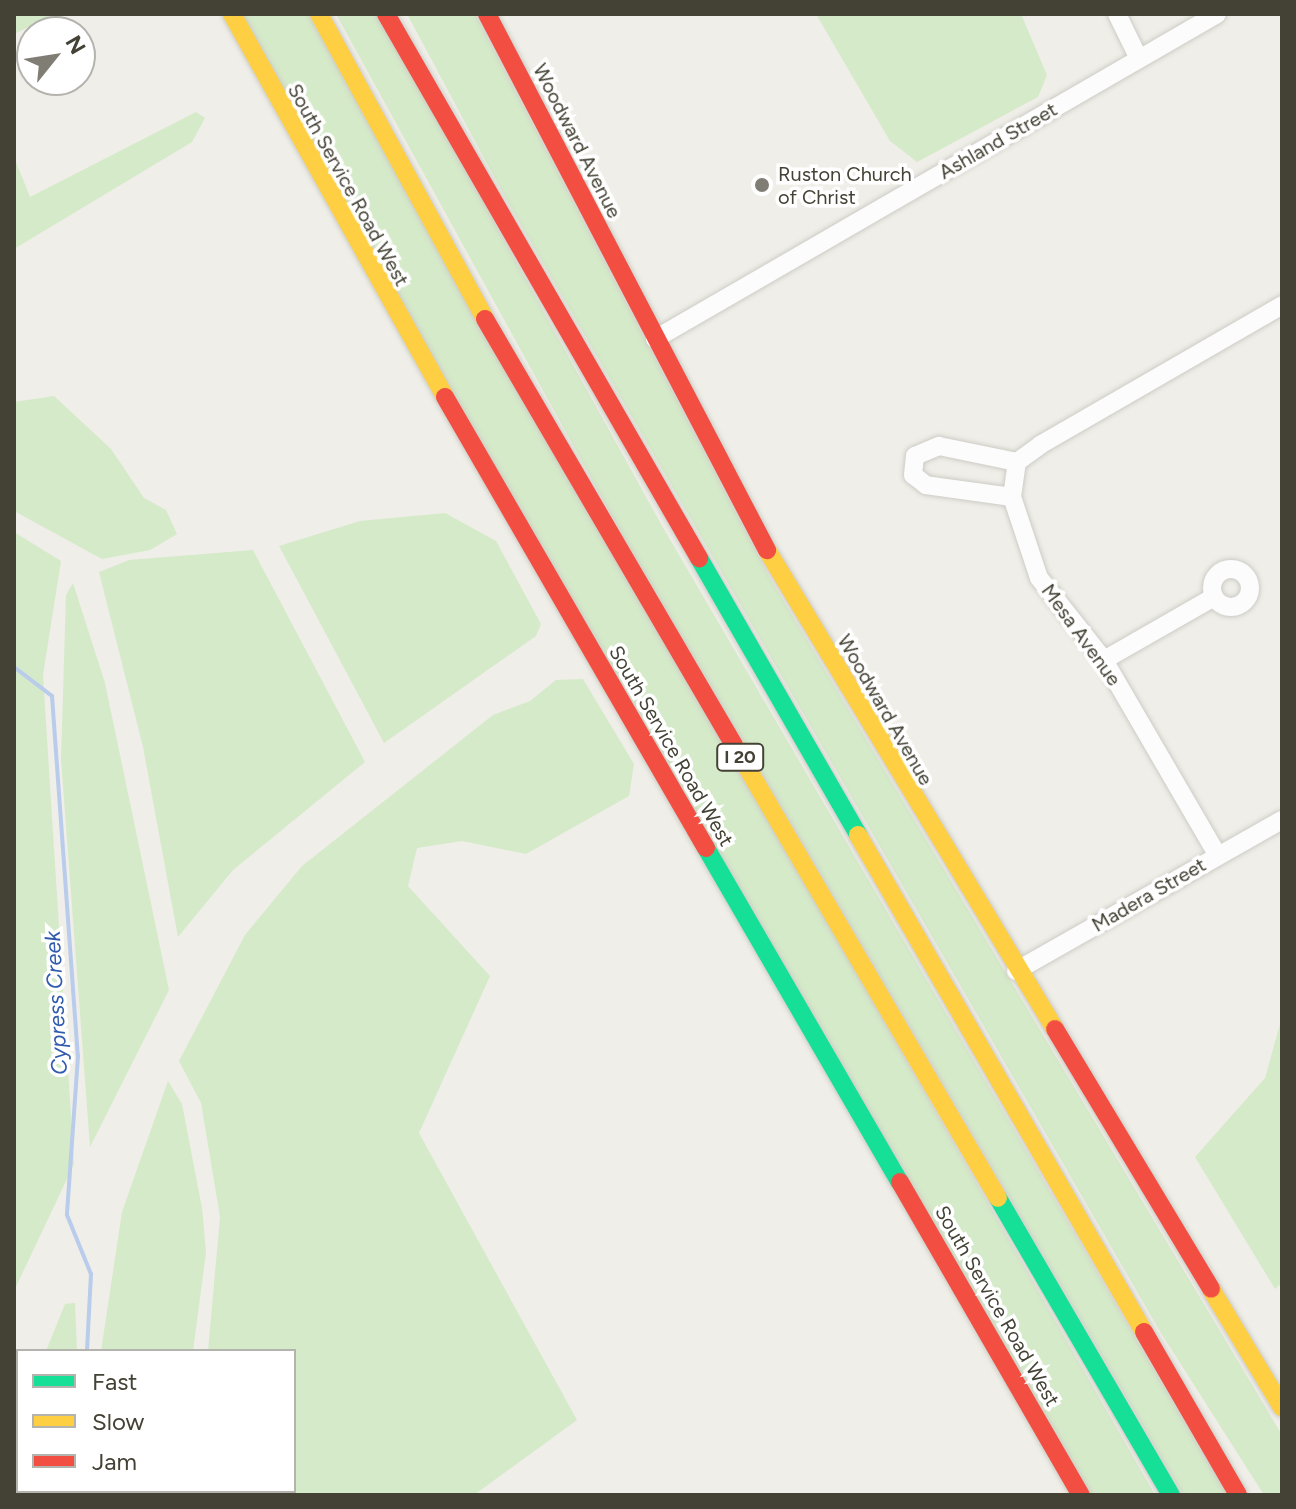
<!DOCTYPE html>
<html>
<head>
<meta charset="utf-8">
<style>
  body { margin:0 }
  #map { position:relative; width:1296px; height:1509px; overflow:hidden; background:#efeee8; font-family:Figtree,sans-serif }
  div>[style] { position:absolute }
  .green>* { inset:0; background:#d5eac9 }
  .stream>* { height:4px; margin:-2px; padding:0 2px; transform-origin:2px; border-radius:2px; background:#b9ccec }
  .roads { filter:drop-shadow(0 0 2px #cdccc6) drop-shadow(0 0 2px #cdccc6) }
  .street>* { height:18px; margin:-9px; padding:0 9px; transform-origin:9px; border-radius:9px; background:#fdfcfc }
  .street>.ring { margin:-9px; padding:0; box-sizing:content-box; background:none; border:18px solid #fdfcfc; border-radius:50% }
  .fast>* { height:18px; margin:-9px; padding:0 9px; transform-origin:9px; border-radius:9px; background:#16e098 }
  .slow>* { height:18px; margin:-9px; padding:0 9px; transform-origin:9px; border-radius:9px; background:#ffcf43 }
  .jam>* { height:18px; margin:-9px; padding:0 9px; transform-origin:9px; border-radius:9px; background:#f24e42 }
  .dots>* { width:22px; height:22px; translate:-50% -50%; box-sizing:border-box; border:4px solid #fff; border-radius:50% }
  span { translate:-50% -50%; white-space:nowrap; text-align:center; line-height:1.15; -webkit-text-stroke:7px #fff; paint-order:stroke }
  .shield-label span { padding:2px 6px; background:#fff; border:2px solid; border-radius:6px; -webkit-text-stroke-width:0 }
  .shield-label { font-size:18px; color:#444235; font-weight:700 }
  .street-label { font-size:20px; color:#444235 }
  .poi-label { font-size:20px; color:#444235 }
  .left { translate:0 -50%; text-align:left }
  .water-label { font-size:22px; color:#315bad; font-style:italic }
  .frame { position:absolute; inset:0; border:16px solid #444235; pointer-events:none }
  .legend { position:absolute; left:16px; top:1349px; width:280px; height:144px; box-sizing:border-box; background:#fff; border:2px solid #b4b3ae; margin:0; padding:10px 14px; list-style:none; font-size:24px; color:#444235 }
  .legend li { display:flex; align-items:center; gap:16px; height:40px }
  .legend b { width:40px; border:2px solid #b4b3ae }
  .north { position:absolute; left:16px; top:16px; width:80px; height:80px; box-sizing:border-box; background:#fff; border:2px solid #b4b3ae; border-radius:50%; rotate:60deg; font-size:22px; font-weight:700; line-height:32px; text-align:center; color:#444235 }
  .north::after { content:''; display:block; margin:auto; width:28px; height:36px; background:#807e74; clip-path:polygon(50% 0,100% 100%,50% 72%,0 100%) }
</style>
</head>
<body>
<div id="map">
  <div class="green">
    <i style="clip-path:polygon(14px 14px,55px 14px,14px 34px)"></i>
    <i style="clip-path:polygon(240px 14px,308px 14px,1155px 1495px,1088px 1495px,494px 470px)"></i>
    <i style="clip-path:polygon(336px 14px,379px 14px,661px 524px,1227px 1495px,1183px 1495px,628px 545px)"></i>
    <i style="clip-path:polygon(407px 14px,475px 14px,770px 578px,1282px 1435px,1282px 1495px,1264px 1495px,1161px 1333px,506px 199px)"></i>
    <i style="clip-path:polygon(816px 14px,1021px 14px,1047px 75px,1038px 97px,917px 162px,890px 141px)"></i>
    <i style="clip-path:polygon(196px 112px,205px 118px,192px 142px,14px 249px,14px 157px,30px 197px)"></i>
    <i style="clip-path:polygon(54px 396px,111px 449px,144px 498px,166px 510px,177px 534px,150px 550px,102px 559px,14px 511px,14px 402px)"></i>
    <i style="clip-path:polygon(445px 513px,496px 541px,541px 624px,536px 636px,384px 743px,279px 546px,360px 521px)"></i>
    <i style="clip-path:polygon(14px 532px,61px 561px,43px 675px,74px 1164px,14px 1291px)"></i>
    <i style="clip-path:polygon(253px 550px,365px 762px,233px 870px,178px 937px,143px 747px,99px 572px,129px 560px)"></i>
    <i style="clip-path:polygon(73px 583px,105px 683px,169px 990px,90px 1147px,61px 759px,66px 595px)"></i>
    <i style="clip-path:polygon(583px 679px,634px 764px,629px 796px,526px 854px,462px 841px,417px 848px,408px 886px,490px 976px,419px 1133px,577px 1420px,474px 1495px,200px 1495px,294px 1491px,294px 1351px,208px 1351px,220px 1217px,201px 1103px,179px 1061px,245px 935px,302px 866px,493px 715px,530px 701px,556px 680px)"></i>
    <i style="clip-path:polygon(1282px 1017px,1282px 1283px,1275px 1289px,1195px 1157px,1265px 1078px)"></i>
    <i style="clip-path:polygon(168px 1081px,182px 1104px,202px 1208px,206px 1253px,193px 1351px,101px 1351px,122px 1212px)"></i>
    <i style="clip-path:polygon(75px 1303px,77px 1351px,46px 1351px,65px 1304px)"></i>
    <i style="clip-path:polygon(18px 1410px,18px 1491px,75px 1495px,14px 1495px)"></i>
  </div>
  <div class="stream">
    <i style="left:14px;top:667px;width:48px;rotate:37.3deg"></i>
    <i style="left:52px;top:696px;width:361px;rotate:85.9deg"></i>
    <i style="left:78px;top:1056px;width:159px;rotate:94deg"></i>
    <i style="left:67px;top:1215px;width:64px;rotate:67.9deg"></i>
    <i style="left:91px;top:1274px;width:77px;rotate:93deg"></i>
    <i style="left:84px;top:1495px;width:4px;rotate:-90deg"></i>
  </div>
  <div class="roads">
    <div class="street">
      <i style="left:1117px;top:14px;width:50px;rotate:63.9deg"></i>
      <i style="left:655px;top:339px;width:649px;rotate:-30.04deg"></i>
      <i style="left:1012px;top:497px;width:87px;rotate:-172.1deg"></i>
      <i style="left:926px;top:485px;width:16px;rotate:-142deg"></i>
      <i style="left:913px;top:475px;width:19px;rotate:-84deg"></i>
      <i style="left:915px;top:456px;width:26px;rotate:-23deg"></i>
      <i style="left:939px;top:446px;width:80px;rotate:11.6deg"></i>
      <i class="ring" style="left:1212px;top:569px;width:20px;height:20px"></i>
      <i style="left:1104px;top:660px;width:127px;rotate:-29.8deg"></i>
      <i style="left:1218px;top:856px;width:227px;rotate:-120.2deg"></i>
      <i style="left:1104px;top:660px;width:105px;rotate:-128.4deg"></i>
      <i style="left:1039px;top:578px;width:85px;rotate:-108.4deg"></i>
      <i style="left:1012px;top:497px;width:35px;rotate:-82deg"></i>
      <i style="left:1017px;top:462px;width:29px;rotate:-36deg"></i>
      <i style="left:1040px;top:445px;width:280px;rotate:-30deg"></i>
      <i style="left:1016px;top:971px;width:306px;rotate:-29.6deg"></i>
    </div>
    <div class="fast">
      <i style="left:699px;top:558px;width:319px;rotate:60.1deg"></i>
      <i style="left:706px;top:848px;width:386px;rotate:59.9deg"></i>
      <i style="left:998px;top:1198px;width:344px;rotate:59.8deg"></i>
    </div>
    <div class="slow">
      <i style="left:232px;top:14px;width:438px;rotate:60.9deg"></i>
      <i style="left:319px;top:14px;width:347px;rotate:61.4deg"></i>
      <i style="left:767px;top:550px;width:559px;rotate:58.98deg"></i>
      <i style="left:734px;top:745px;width:524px;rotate:59.77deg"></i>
      <i style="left:858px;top:835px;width:573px;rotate:60.08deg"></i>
      <i style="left:1211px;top:1289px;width:138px;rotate:59deg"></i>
    </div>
    <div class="jam">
      <i style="left:386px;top:14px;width:628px;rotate:60.09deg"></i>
      <i style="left:487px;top:14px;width:605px;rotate:62.42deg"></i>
      <i style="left:485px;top:319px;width:493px;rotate:59.7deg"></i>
      <i style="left:445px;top:397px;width:521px;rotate:59.94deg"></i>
      <i style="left:1055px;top:1029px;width:303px;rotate:59deg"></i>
      <i style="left:900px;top:1182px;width:362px;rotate:60deg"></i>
      <i style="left:1144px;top:1332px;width:188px;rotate:60deg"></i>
    </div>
  </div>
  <div class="dots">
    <i style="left:762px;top:185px;background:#807e74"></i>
  </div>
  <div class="shield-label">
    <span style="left:740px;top:757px">I 20</span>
  </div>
  <div class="street-label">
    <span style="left:577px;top:141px;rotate:63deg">Woodward Avenue</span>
    <span style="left:998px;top:141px;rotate:-30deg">Ashland Street</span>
    <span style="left:348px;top:185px;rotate:61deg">South Service Road West</span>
    <span style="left:1081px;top:635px;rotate:54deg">Mesa Avenue</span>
    <span style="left:885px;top:710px;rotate:60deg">Woodward Avenue</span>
    <span style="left:671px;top:746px;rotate:60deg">South Service Road West</span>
    <span style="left:1149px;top:895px;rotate:-30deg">Madera Street</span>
    <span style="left:997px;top:1306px;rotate:60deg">South Service Road West</span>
  </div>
  <div class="poi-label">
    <span class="left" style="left:778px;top:186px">Ruston Church<br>of Christ</span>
  </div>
  <div class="water-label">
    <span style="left:56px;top:1003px;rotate:-93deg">Cypress Creek</span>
  </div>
  <div class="frame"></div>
  <ul class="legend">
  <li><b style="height:10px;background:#16e098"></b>Fast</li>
  <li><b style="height:10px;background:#ffcf43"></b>Slow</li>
  <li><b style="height:10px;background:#f24e42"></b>Jam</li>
  </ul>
  <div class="north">N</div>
</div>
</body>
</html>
